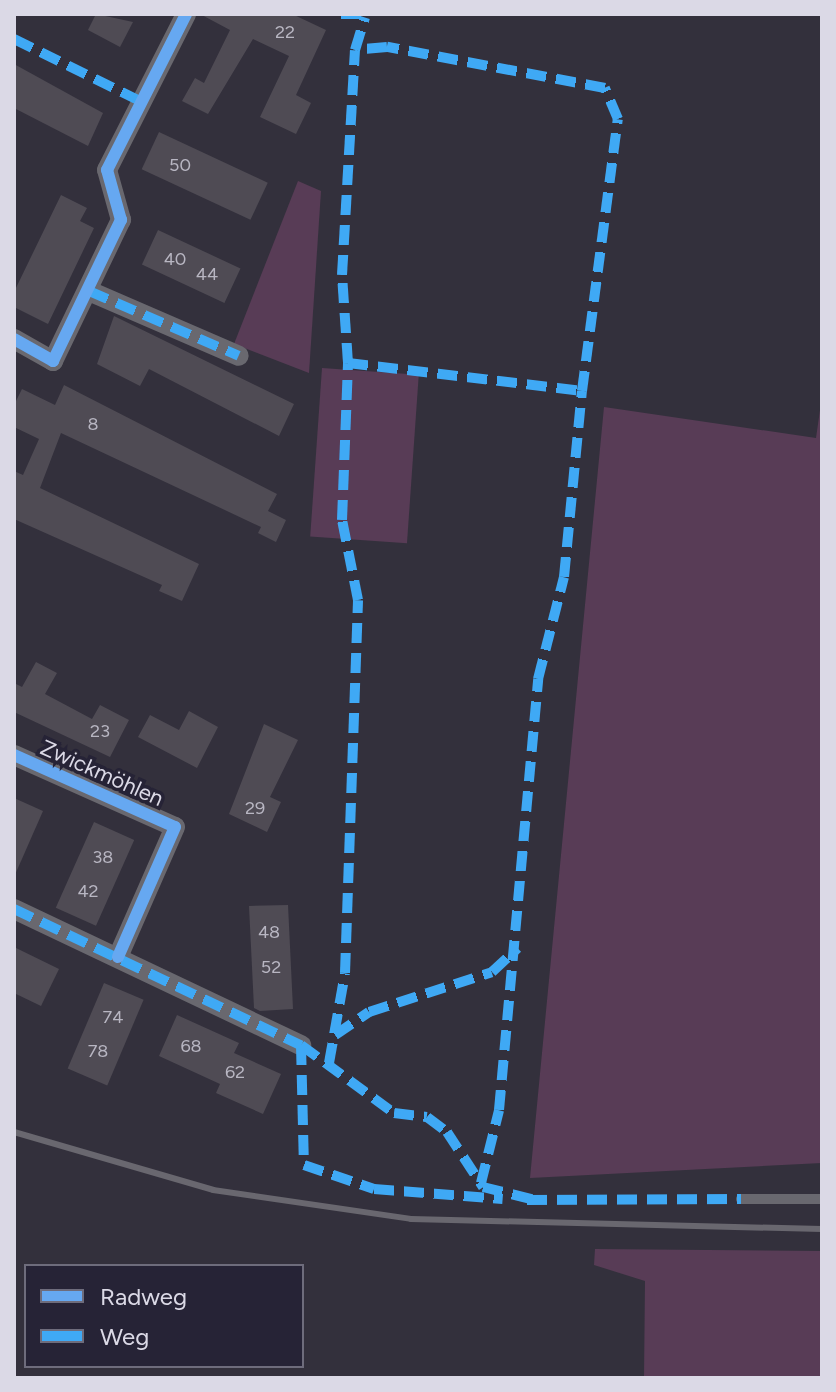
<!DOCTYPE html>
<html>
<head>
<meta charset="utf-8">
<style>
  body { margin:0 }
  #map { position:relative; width:836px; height:1392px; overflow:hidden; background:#33303c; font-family:Figtree,sans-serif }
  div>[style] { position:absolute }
  .green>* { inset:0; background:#583c56; transform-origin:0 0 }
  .building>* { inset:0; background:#4f4b54; transform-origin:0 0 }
  .service>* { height:10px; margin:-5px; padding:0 5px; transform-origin:5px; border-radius:5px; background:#69686f }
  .minor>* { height:20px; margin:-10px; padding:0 10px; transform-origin:10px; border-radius:10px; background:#69686f }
  .rail>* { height:6px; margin:-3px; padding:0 3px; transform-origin:3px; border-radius:3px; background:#69676f }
  .quiet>* { height:10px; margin-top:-5px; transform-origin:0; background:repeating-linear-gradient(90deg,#3fa9f5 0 20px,transparent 0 30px) }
  .cycleway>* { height:12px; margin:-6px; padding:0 6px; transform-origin:6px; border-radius:6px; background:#66a8f1 }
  span { translate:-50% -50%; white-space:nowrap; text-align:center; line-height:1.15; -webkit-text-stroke:7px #262336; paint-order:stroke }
  .number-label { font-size:18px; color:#b8b6c2 }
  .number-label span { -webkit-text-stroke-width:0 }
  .street-label { font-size:22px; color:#dbd9e6 }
  .frame { position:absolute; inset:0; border:16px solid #dbd9e6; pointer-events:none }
  .legend { position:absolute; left:24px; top:1264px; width:280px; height:104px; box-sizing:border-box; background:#262336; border:2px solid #6e6c7c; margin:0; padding:10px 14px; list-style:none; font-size:24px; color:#dbd9e6 }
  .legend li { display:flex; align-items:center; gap:16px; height:40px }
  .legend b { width:40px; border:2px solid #6e6c7c }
</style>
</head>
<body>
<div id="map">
  <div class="green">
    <i style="clip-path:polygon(298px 181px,321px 191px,309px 373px,234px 344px)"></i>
    <i style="left:322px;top:368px;width:97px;height:169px;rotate:4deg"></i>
    <i style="clip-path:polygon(822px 396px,822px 1163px,530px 1178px,604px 407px,816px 438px)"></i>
    <i style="clip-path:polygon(595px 1249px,822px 1251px,822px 1378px,644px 1378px,645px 1281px,594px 1265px)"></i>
  </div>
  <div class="building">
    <i style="clip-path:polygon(96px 14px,133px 22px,120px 47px,88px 30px)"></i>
    <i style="clip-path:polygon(200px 14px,292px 14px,326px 30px,296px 95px,311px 103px,296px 134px,260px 117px,289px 56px,253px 39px,208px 114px,182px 101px,195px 78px,204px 83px,230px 30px)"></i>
    <i style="clip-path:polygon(14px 64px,103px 113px,88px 146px,14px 108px)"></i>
    <i style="left:159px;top:132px;width:120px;height:41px;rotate:25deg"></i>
    <i style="clip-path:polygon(61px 195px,87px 208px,80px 221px,94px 228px,48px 324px,14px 307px,14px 292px)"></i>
    <i style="left:158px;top:230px;width:91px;height:38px;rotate:25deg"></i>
    <i style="clip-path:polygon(114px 316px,294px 404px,279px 436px,149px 369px,140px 386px,97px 364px)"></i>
    <i style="clip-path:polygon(64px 385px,277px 494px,268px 511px,286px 520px,276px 542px,258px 533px,261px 527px,61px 433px,40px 488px,199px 564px,182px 601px,159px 591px,162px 585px,14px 519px,14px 471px,23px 475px,39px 439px,14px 427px,14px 405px,22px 389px,55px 405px)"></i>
    <i style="clip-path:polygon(36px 662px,57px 673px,45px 694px,92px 719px,100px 705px,129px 720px,110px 757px,14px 712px,14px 683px,22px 687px)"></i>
    <i style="clip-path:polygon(189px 711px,218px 727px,197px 768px,138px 737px,150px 715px,179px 730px)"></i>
    <i style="clip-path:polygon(264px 724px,298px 740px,270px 797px,281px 802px,267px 832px,229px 814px)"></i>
    <i style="clip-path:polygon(14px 798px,43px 811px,14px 877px)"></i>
    <i style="left:94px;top:822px;width:44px;height:94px;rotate:24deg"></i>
    <i style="clip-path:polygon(288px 905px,293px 1009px,260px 1011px,254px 1008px,249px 906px)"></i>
    <i style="clip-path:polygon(14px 947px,59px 969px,41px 1006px,14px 993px)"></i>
    <i style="left:104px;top:983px;width:43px;height:93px;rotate:23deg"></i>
    <i style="clip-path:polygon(177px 1015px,239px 1043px,234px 1053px,281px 1074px,263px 1114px,216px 1093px,220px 1084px,159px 1056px)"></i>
  </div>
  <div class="service">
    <i style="left:741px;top:1199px;width:81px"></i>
  </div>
  <div class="minor">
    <i style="left:89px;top:291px;width:163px;rotate:23.4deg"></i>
    <i style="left:14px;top:339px;width:45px;rotate:29.4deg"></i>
    <i style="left:53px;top:361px;width:157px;rotate:-64.3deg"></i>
    <i style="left:121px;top:220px;width:52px;rotate:-105.6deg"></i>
    <i style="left:107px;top:170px;width:175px;rotate:-63.1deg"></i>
    <i style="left:14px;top:755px;width:176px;rotate:24.1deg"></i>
    <i style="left:175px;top:827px;width:142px;rotate:113.7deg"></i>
    <i style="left:14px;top:909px;width:318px;rotate:25.4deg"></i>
  </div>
  <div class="rail">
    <i style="left:14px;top:1132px;width:207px;rotate:16.2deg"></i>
    <i style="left:213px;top:1190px;width:200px;rotate:8.3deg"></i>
    <i style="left:411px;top:1219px;width:411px;rotate:1.4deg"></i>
  </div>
  <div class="quiet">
    <i style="left:341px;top:14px;width:24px"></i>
    <i style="left:14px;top:39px;width:143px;rotate:26.2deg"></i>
    <i style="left:89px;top:291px;width:163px;rotate:23.4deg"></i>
    <i style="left:348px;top:363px;width:236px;rotate:6.8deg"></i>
    <i style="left:582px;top:391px;width:274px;rotate:-82.5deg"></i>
    <i style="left:618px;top:119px;width:34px;rotate:-113deg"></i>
    <i style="left:605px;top:88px;width:222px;rotate:-169.3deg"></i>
    <i style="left:387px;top:47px;width:32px;rotate:175deg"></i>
    <i style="left:14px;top:909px;width:318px;rotate:25.4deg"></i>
    <i style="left:301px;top:1045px;width:115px;rotate:36.2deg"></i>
    <i style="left:394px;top:1113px;width:33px;rotate:7deg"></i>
    <i style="left:427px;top:1117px;width:25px;rotate:37deg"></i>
    <i style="left:447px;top:1132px;width:66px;rotate:56.8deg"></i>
    <i style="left:483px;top:1187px;width:54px;rotate:14deg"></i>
    <i style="left:335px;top:1035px;width:41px;rotate:-34.1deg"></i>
    <i style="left:369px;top:1012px;width:129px;rotate:-18deg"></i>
    <i style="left:492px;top:972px;width:35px;rotate:-43deg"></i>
    <i style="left:301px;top:1045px;width:120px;rotate:88.6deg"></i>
    <i style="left:304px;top:1165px;width:74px;rotate:18.9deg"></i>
    <i style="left:374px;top:1189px;width:129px;rotate:4.4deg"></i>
    <i style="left:329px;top:1063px;width:91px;rotate:-79.9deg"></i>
    <i style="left:345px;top:973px;width:373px;rotate:-88deg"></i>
    <i style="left:358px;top:600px;width:82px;rotate:-101.3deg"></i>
    <i style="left:342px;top:520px;width:157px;rotate:-87.8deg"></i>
    <i style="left:348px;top:363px;width:88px;rotate:-93.9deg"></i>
    <i style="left:342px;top:275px;width:225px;rotate:-86.7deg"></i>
    <i style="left:355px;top:50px;width:34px;rotate:-73deg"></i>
    <i style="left:481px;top:1183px;width:75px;rotate:-76.1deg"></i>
    <i style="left:499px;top:1110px;width:433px;rotate:-84.8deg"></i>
    <i style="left:538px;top:679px;width:105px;rotate:-75.7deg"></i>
    <i style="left:564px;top:577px;width:187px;rotate:-84.5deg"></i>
    <i style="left:527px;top:1200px;width:214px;rotate:-0.3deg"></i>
  </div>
  <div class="cycleway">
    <i style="left:14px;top:339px;width:45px;rotate:29.4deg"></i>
    <i style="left:53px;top:361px;width:157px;rotate:-64.3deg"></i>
    <i style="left:121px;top:220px;width:52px;rotate:-105.6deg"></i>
    <i style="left:107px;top:170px;width:175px;rotate:-63.1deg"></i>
    <i style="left:14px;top:755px;width:176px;rotate:24.1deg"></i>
    <i style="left:175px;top:827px;width:142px;rotate:113.7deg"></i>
  </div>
  <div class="number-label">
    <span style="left:285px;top:32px">22</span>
    <span style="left:180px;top:165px">50</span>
    <span style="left:175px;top:259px">40</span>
    <span style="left:207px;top:274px">44</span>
    <span style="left:93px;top:424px">8</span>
    <span style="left:100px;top:731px">23</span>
    <span style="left:255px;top:808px">29</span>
    <span style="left:103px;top:857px">38</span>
    <span style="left:88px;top:891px">42</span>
    <span style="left:269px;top:932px">48</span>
    <span style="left:271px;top:967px">52</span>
    <span style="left:113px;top:1017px">74</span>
    <span style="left:191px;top:1046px">68</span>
    <span style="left:98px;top:1051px">78</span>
    <span style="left:235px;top:1072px">62</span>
  </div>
  <div class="street-label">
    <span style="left:102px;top:773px;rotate:24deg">Zwickmöhlen</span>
  </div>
  <div class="frame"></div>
  <ul class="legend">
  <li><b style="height:10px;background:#66a8f1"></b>Radweg</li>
  <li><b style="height:10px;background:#3fa9f5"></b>Weg</li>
  </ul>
</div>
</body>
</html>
